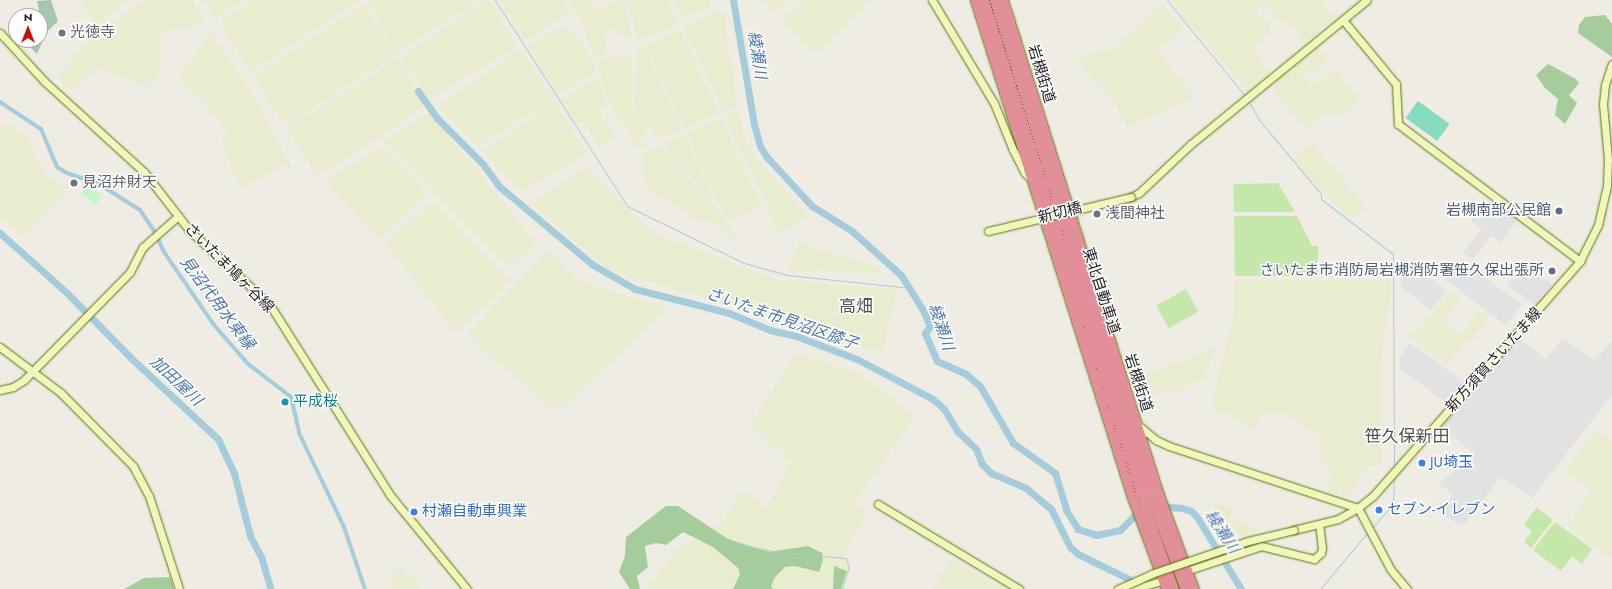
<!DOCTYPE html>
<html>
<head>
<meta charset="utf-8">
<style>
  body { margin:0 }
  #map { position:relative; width:1612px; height:589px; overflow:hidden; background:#efece4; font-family:Jost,"Noto Sans JP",sans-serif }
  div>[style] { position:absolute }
  .farmland>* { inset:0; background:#e9edd0; transform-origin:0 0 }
  .grass>* { inset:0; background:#c6e7ac; transform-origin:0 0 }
  .forest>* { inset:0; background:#a7cc9b }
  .cemetery>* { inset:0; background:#a6c7ad }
  .park>* { inset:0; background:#c3f7ca }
  .pitch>* { inset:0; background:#85dbbe; transform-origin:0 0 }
  .parking>* { inset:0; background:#e2e2e2; transform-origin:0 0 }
  .stream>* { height:1px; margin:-0.5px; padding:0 0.5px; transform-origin:0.5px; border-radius:0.5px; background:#a6ccdb }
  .canal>* { height:4px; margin:-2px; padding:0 2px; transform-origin:2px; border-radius:2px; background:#a6ccdb }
  .river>* { height:7px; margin:-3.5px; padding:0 3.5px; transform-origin:3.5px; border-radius:3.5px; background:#a6ccdb }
  .roads { filter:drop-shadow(0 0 1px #607109) drop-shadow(0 0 1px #607109) }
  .secondary>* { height:7px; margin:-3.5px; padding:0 3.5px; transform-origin:3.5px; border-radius:3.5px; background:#f1f7ba }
  .highway>* { height:9px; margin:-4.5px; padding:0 4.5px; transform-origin:4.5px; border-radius:4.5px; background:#e38f9a }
  .bridges { filter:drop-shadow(0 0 1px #607109) drop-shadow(0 0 1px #607109) }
  .secondary-bridge>* { height:7px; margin:-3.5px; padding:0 3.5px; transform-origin:3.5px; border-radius:3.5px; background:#f1f7ba }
  .dots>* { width:11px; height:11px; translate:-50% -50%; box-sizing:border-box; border:2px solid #fff; border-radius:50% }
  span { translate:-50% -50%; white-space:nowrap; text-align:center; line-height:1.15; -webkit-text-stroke:3px #fff; paint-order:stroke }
  .worship-label { font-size:15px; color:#5b616d }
  .left { translate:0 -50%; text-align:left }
  .street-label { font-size:15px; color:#1e1e1e }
  .service-label { font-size:15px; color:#4e5e75 }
  .right { translate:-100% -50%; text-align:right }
  .culture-label { font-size:15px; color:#0d838f }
  .shop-label { font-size:15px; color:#366cbe }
  .water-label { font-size:16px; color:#4e77aa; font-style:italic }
  .quarter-label { font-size:17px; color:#515151 }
  .north { position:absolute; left:8px; top:8px; width:40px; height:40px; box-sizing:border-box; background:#fff; border:1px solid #a5a5a5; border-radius:50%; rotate:0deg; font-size:11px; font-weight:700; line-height:16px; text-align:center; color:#1e1e1e }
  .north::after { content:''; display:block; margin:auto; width:14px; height:18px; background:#c41208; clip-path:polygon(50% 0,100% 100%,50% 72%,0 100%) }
</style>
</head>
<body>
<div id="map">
  <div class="farmland">
    <i style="clip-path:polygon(80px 0,126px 0,96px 26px)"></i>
    <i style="clip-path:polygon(146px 0,192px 0,205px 23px,192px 27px,161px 31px,161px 69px,147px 87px,97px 68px,69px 91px,58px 79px,73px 58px,95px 36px)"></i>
    <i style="clip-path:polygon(205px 0,244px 0,216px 18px)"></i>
    <i style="clip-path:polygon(253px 0,360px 0,250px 72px,220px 22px)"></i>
    <i style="clip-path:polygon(372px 0,479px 0,397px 52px,368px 3px)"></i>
    <i style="clip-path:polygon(487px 0,489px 0,517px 46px,428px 99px,401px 57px)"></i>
    <i style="clip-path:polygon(498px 0,563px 0,569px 11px,525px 41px)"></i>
    <i style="clip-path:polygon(568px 0,590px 0,595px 9px,624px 0,632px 36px,623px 38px,617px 28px,604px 31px,606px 54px,594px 56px,582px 22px)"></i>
    <i style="clip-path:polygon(628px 0,667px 0,678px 24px,638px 41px)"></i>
    <i style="clip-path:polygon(673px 0,708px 0,711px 6px,681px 19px)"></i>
    <i style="clip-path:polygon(762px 0,787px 0,774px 13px)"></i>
    <i style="clip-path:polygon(806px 0,870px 0,816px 55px,783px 21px)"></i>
    <i style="clip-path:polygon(1169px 0,1320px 0,1334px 18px,1306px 43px,1290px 23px,1283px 24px,1265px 3px,1255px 10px,1272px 29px,1253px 48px,1269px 73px,1249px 92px)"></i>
    <i style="clip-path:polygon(363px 5px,396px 55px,315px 106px,307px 94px,314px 107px,285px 126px,253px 76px,278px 60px,294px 84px,278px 60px)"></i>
    <i style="clip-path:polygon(1163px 6px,1183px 29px,1156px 49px,1194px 97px,1128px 128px,1113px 99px,1075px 59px,1116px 46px)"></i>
    <i style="clip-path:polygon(717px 11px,724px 12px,737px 105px,723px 111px,684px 26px)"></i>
    <i style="clip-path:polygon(564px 25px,585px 48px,597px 71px,558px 95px,528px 46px)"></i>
    <i style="left:680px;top:29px;width:93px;height:37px;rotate:65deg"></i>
    <i style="clip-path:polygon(210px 33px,251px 92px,297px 176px,282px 165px,241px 189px,220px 141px,229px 134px,207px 105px,179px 78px)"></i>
    <i style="clip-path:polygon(644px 45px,681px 130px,660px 140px,640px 118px,635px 105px,638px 47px)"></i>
    <i style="clip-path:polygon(1315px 46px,1327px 59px,1304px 78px,1311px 87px,1334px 69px,1359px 99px,1336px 118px,1328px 108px,1306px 128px,1269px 84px)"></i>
    <i style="clip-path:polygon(521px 49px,552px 100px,479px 145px,439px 106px)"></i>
    <i style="clip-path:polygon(632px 54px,632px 112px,648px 134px,639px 137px,644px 147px,637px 149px,624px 120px,620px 121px,606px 95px,598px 60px)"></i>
    <i style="clip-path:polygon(397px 58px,425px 104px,392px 129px,317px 175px,287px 129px,342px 94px,358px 119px,383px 104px,394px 96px,378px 71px)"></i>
    <i style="left:377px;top:72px;width:29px;height:39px;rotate:56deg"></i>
    <i style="clip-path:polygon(598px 77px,606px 106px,599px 111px,615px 137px,599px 146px,583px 122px,577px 125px,562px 100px)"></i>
    <i style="clip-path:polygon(555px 102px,587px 153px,521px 192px,483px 152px)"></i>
    <i style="clip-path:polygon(738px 110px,744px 137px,754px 155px,808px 217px,779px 233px,725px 115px)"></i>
    <i style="clip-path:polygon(430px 112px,536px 244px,509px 268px,384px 143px)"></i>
    <i style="clip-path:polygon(721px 117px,762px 207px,733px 221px,722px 211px,687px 133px)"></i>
    <i style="clip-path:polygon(6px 123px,30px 140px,37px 161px,44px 173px,67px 192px,23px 236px,0 215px,0 129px)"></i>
    <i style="clip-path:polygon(684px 134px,716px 205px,663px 144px)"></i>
    <i style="clip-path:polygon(1313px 144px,1365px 207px,1352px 218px,1322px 194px,1294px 160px)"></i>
    <i style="clip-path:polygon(659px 146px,705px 196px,739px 238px,735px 240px,717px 223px,697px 220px,677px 205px,651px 192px,645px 179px,643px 153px)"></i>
    <i style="clip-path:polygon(382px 147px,426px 193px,380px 238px,325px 181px)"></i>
    <i style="clip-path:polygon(586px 168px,654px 233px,778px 280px,897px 289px,882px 353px,806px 324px,610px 272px,532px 204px)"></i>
    <i style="clip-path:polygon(432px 202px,510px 281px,456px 332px,386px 244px)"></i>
    <i style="clip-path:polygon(799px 242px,874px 266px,886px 274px,788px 270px)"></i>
    <i style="clip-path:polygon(549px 250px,576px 280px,666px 308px,557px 412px,467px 334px)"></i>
    <i style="clip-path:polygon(1235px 280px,1392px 280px,1380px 367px,1381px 464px,1364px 469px,1349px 497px,1325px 489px,1333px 473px,1320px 458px,1319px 437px,1286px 412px,1260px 414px,1255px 431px,1229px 413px,1215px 414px,1213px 398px,1235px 310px)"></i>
    <i style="clip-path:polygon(1451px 291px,1461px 298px,1443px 322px,1461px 335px,1479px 311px,1488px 318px,1470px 343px,1466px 340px,1447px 364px,1410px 335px,1420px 330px)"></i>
    <i style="clip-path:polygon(1218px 346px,1203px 378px,1170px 395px,1166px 389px,1137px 397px,1131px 381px)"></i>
    <i style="clip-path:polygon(796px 354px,857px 373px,914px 417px,853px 504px,867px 512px,844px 553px,849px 564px,842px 589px,646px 589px,680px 548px,721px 524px,742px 491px,767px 506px,792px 462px,750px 424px)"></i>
    <i style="clip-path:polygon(1596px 431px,1612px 442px,1612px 558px,1567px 527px,1592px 488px,1565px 471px)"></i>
    <i style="clip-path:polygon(1214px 502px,1234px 508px,1224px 539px,1209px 516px)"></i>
    <i style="clip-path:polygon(1234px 520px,1261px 530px,1244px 536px,1230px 532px)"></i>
    <i style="clip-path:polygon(951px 560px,1003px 589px,933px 589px)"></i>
    <i style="clip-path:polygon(401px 568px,405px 575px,412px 574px,419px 589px,390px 589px,394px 574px)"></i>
  </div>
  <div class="grass">
    <i style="clip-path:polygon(1278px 183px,1295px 212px,1234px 212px,1233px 184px)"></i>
    <i style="clip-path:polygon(1234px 216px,1297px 216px,1312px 246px,1318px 246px,1318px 276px,1235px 276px)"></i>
    <i style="left:1186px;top:289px;width:26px;height:34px;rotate:61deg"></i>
    <i style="clip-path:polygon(1537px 507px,1553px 520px,1531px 548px,1524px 542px,1532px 531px,1524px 525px)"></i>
    <i style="clip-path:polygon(1555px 522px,1592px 549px,1582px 564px,1572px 556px,1561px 571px,1533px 550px)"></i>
  </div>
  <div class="forest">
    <i style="clip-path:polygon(1605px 15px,1612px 24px,1612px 57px,1578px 33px,1579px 25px,1585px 17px)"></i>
    <i style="clip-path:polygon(1548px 64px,1576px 79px,1579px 83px,1569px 95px,1577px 103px,1565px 124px,1555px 115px,1558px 99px,1545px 88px,1536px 75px)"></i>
    <i style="clip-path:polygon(666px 506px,678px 506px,728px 539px,769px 552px,808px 546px,822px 553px,823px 560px,819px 572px,795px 566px,785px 567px,775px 577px,771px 586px,773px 589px,733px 589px,740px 574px,738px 568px,713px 547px,683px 532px,666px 545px,656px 543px,645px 546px,648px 567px,637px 576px,640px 589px,630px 589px,619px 572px,625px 556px,626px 537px)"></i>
    <i style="clip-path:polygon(834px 566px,847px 571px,841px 589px,833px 589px)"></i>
    <i style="clip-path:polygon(170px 577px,174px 589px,124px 589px,144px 578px)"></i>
  </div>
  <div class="cemetery">
    <i style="clip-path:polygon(51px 0,58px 21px,47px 32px,37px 54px,23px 40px,40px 40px,40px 16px,31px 16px,39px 10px,37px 1px)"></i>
  </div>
  <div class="park">
    <i style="clip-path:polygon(85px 188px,102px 194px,96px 205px,81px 193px)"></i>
  </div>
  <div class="pitch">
    <i style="left:1418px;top:101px;width:39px;height:21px;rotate:36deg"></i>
  </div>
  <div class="parking">
    <i style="clip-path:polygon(1488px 202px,1517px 219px,1501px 243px,1491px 236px,1473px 259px,1463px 252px,1482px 229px,1471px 221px,1480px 208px)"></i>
    <i style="left:1461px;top:259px;width:76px;height:26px;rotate:37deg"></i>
    <i style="clip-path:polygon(1401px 260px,1412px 263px,1447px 291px,1431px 310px,1401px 287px)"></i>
    <i style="left:1523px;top:263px;width:36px;height:27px;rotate:36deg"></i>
    <i style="clip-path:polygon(1518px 338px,1546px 359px,1562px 338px,1595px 360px,1612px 341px,1612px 395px,1532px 498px,1501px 477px,1462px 527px,1443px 514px,1452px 494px,1439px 483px,1476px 455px,1439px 426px,1455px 409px,1400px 369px,1399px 358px,1410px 344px,1474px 388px)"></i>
  </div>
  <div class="stream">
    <i style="left:495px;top:0;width:245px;rotate:57.3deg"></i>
    <i style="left:627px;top:206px;width:130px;rotate:26deg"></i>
    <i style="left:744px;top:263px;width:45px;rotate:15.6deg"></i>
    <i style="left:787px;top:275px;width:125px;rotate:6deg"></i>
    <i style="left:1167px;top:0;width:124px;rotate:50.9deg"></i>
    <i style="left:1249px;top:102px;width:22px;rotate:60deg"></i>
    <i style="left:1260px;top:121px;width:95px;rotate:50.1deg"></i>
    <i style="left:1321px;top:194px;width:5px;rotate:90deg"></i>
    <i style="left:1321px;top:199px;width:91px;rotate:37.4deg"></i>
    <i style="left:1393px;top:254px;width:214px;rotate:89.7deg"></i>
    <i style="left:1372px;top:528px;width:32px;rotate:-49deg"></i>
    <i style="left:1393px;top:504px;width:27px;rotate:-88deg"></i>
    <i style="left:736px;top:543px;width:41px;rotate:12.7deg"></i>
    <i style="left:776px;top:552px;width:70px;rotate:4.9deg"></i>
    <i style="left:846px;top:558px;width:9px;rotate:72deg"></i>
    <i style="left:849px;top:567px;width:23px;rotate:108deg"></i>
    <i style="left:1320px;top:589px;width:73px;rotate:-50deg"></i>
  </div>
  <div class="canal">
    <i style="left:0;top:102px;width:49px;rotate:33.4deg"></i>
    <i style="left:41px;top:129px;width:41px;rotate:67.2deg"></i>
    <i style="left:57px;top:167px;width:12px;rotate:31deg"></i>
    <i style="left:67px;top:173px;width:34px;rotate:19deg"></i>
    <i style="left:99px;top:184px;width:49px;rotate:32.4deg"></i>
    <i style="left:140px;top:210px;width:27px;rotate:56deg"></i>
    <i style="left:155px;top:232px;width:22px;rotate:66deg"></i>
    <i style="left:164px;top:252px;width:88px;rotate:55.6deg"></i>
    <i style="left:214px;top:325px;width:52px;rotate:48.9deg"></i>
    <i style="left:248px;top:364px;width:54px;rotate:37.5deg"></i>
    <i style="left:291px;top:397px;width:37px;rotate:77deg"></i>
    <i style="left:299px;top:433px;width:104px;rotate:64.4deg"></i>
    <i style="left:344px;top:527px;width:65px;rotate:71.3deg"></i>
  </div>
  <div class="river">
    <i style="left:733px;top:0;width:126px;rotate:80.4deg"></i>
    <i style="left:754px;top:124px;width:23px;rotate:75deg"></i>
    <i style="left:760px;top:146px;width:12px;rotate:59deg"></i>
    <i style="left:766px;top:156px;width:68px;rotate:47.4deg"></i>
    <i style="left:812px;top:206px;width:47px;rotate:32deg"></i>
    <i style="left:852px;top:231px;width:66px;rotate:41.9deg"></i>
    <i style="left:901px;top:275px;width:39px;rotate:58deg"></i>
    <i style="left:922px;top:308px;width:20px;rotate:66deg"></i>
    <i style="left:930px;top:326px;width:9px;rotate:126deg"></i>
    <i style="left:925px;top:333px;width:30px;rotate:67deg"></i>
    <i style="left:937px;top:361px;width:32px;rotate:24deg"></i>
    <i style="left:966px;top:374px;width:18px;rotate:41deg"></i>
    <i style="left:980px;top:386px;width:66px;rotate:59.9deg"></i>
    <i style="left:1013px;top:443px;width:52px;rotate:35.5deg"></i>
    <i style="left:1055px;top:473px;width:39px;rotate:73deg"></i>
    <i style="left:1066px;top:510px;width:22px;rotate:58deg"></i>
    <i style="left:1078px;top:529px;width:19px;rotate:18deg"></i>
    <i style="left:1096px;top:535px;width:25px;rotate:-12deg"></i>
    <i style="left:1120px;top:530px;width:30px;rotate:-45deg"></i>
    <i style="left:418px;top:91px;width:33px;rotate:55deg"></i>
    <i style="left:437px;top:118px;width:65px;rotate:45deg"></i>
    <i style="left:483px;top:164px;width:29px;rotate:54deg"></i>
    <i style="left:500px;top:187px;width:121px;rotate:40deg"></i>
    <i style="left:593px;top:265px;width:48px;rotate:29.7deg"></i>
    <i style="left:635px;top:289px;width:97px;rotate:14.3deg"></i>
    <i style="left:729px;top:313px;width:44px;rotate:22.5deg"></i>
    <i style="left:770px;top:330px;width:27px;rotate:13deg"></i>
    <i style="left:796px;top:336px;width:65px;rotate:20.7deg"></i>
    <i style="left:857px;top:359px;width:86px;rotate:27.8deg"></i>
    <i style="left:933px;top:399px;width:15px;rotate:42deg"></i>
    <i style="left:944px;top:409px;width:27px;rotate:59deg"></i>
    <i style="left:958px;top:432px;width:25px;rotate:43deg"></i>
    <i style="left:976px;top:449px;width:16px;rotate:68deg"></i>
    <i style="left:982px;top:464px;width:13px;rotate:45deg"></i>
    <i style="left:991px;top:473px;width:38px;rotate:23deg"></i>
    <i style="left:1026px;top:488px;width:33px;rotate:40deg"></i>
    <i style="left:1051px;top:509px;width:42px;rotate:63.4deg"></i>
    <i style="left:1070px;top:547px;width:11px;rotate:41deg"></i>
    <i style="left:1078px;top:554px;width:57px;rotate:26.1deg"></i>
    <i style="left:0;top:233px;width:90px;rotate:41.8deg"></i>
    <i style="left:67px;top:293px;width:91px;rotate:45.4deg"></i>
    <i style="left:131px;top:358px;width:119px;rotate:43deg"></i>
    <i style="left:218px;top:439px;width:38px;rotate:65deg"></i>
    <i style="left:234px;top:473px;width:65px;rotate:75.7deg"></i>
    <i style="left:250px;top:536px;width:24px;rotate:62deg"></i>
    <i style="left:261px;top:557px;width:34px;rotate:73deg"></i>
    <i style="left:1159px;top:506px;width:23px;rotate:5deg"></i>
    <i style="left:1182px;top:508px;width:9px;rotate:18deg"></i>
    <i style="left:1191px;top:511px;width:8px;rotate:45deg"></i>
    <i style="left:1197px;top:517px;width:84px;rotate:58.6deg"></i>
  </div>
  <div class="roads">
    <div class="secondary">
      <i style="left:932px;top:0;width:120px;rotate:59deg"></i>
      <i style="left:994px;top:103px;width:51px;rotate:68deg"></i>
      <i style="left:1013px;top:150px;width:25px;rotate:63deg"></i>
      <i style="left:1024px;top:172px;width:10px;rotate:45deg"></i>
      <i style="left:1343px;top:20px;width:83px;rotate:50.4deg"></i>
      <i style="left:1396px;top:84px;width:40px;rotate:87.1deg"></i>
      <i style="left:1398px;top:124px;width:228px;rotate:37deg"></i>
      <i style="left:0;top:33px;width:65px;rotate:47.5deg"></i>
      <i style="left:44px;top:81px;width:135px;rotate:42.3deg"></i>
      <i style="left:144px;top:172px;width:73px;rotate:52.2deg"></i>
      <i style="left:189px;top:230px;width:110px;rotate:42.8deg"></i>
      <i style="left:270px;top:305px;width:225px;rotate:57.7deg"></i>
      <i style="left:390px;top:495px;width:122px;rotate:50.7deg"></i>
      <i style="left:1131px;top:197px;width:9px;rotate:-27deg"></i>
      <i style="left:1139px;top:193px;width:71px;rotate:-43.3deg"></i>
      <i style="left:1191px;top:144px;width:227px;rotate:-39.3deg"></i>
      <i style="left:0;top:347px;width:76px;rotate:37deg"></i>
      <i style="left:61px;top:393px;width:103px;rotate:45.4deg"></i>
      <i style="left:133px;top:466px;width:34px;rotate:62deg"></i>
      <i style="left:149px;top:496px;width:98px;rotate:72.1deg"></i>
      <i style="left:0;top:390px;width:13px;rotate:-13deg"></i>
      <i style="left:13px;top:387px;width:13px;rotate:-32deg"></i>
      <i style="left:24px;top:380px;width:151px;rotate:-45.5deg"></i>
      <i style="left:130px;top:272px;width:28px;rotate:-63deg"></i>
      <i style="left:143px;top:247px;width:47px;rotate:-41.5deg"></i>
      <i style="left:1137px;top:424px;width:25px;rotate:40deg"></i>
      <i style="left:1156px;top:440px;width:14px;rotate:25deg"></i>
      <i style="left:1169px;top:446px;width:199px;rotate:18.2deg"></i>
      <i style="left:1358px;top:508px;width:70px;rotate:62deg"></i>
      <i style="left:1391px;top:570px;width:25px;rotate:50deg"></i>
      <i style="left:878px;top:504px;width:165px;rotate:31.1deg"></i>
      <i style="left:1294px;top:530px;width:45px;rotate:-14deg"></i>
      <i style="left:1338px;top:519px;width:23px;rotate:-29deg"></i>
      <i style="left:1358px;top:508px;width:19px;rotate:-39deg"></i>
      <i style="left:1373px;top:496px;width:313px;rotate:-48.6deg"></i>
      <i style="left:1580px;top:261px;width:40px;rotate:-63.4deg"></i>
      <i style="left:1598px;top:225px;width:40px;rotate:-77deg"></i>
      <i style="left:1607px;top:186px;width:27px;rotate:-88deg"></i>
      <i style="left:1608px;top:159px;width:55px;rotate:-95.2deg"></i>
      <i style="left:1603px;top:104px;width:19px;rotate:-84deg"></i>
      <i style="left:1605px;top:85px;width:22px;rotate:-72deg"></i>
      <i style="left:1186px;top:571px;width:79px;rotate:-18.4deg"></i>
      <i style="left:1261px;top:546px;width:55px;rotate:13.8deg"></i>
      <i style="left:1314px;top:559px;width:9px;rotate:-41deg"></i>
      <i style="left:1321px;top:553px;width:5px;rotate:-79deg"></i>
      <i style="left:1322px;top:548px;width:23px;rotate:-97deg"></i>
      <i style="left:1132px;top:589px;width:31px;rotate:-15deg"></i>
    </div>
    <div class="highway">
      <i style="left:975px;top:0;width:521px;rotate:72.47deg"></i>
      <i style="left:1132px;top:497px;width:98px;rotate:69.7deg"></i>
      <i style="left:984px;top:0;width:519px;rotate:72.4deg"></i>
      <i style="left:1141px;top:495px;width:100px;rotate:70.7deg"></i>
      <i style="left:994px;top:0;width:519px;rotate:72.51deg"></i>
      <i style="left:1150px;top:495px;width:100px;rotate:69.6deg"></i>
      <i style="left:1003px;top:0;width:519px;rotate:72.51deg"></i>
      <i style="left:1159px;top:495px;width:100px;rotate:69.6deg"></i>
    </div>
  </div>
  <div class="bridges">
    <div class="secondary-bridge">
      <i style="left:988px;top:231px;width:147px;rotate:-13.4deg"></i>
      <i style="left:1118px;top:589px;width:36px;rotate:-24deg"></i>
      <i style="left:1151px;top:574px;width:102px;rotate:-18.8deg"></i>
      <i style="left:1248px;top:541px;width:47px;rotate:-13.4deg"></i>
    </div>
  </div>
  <div class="dots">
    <i style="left:62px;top:33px;background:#6b7280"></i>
    <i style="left:74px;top:183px;background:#6b7280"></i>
    <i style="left:1559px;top:211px;background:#5c6f8a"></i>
    <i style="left:1097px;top:214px;background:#6b7280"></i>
    <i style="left:1552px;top:271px;background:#5c6f8a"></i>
    <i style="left:285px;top:402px;background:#0f9aa8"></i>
    <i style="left:1422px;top:463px;background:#3f7fe0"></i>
    <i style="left:1379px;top:510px;background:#3f7fe0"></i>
    <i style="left:414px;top:512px;background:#3f7fe0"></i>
  </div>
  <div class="worship-label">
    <span class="left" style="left:70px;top:33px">光徳寺</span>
    <span class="left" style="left:82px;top:183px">見沼弁財天</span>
    <span class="left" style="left:1105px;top:214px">浅間神社</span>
  </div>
  <div class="street-label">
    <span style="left:1041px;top:74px;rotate:73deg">岩槻街道</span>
    <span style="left:1060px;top:213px;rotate:-14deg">新切橋</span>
    <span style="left:229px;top:268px;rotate:45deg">さいたま鳩ヶ谷線</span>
    <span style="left:1101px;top:291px;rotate:72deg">東北自動車道</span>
    <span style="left:1494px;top:360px;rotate:-48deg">新方須賀さいたま線</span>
    <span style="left:1138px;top:383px;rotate:72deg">岩槻街道</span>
  </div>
  <div class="service-label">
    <span class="right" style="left:1551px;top:211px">岩槻南部公民館</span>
    <span class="right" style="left:1544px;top:271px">さいたま市消防局岩槻消防署笹久保出張所</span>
  </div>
  <div class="culture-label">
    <span class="left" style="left:293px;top:402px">平成桜</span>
  </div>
  <div class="shop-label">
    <span class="left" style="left:1430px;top:463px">JU埼玉</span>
    <span class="left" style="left:1387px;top:510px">セブン-イレブン</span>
    <span class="left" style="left:422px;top:512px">村瀬自動車興業</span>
  </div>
  <div class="water-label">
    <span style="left:757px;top:55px;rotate:81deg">綾瀬川</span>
    <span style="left:217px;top:303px;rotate:53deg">見沼代用水東縁</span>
    <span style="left:782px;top:319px;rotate:19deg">さいたま市見沼区膝子</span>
    <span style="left:941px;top:327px;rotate:72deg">綾瀬川</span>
    <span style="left:176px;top:381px;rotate:43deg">加田屋川</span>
    <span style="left:1222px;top:532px;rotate:57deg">綾瀬川</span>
  </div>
  <div class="quarter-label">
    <span style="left:856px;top:307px">高畑</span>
    <span style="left:1407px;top:437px">笹久保新田</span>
  </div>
  <div class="north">N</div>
</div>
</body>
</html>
